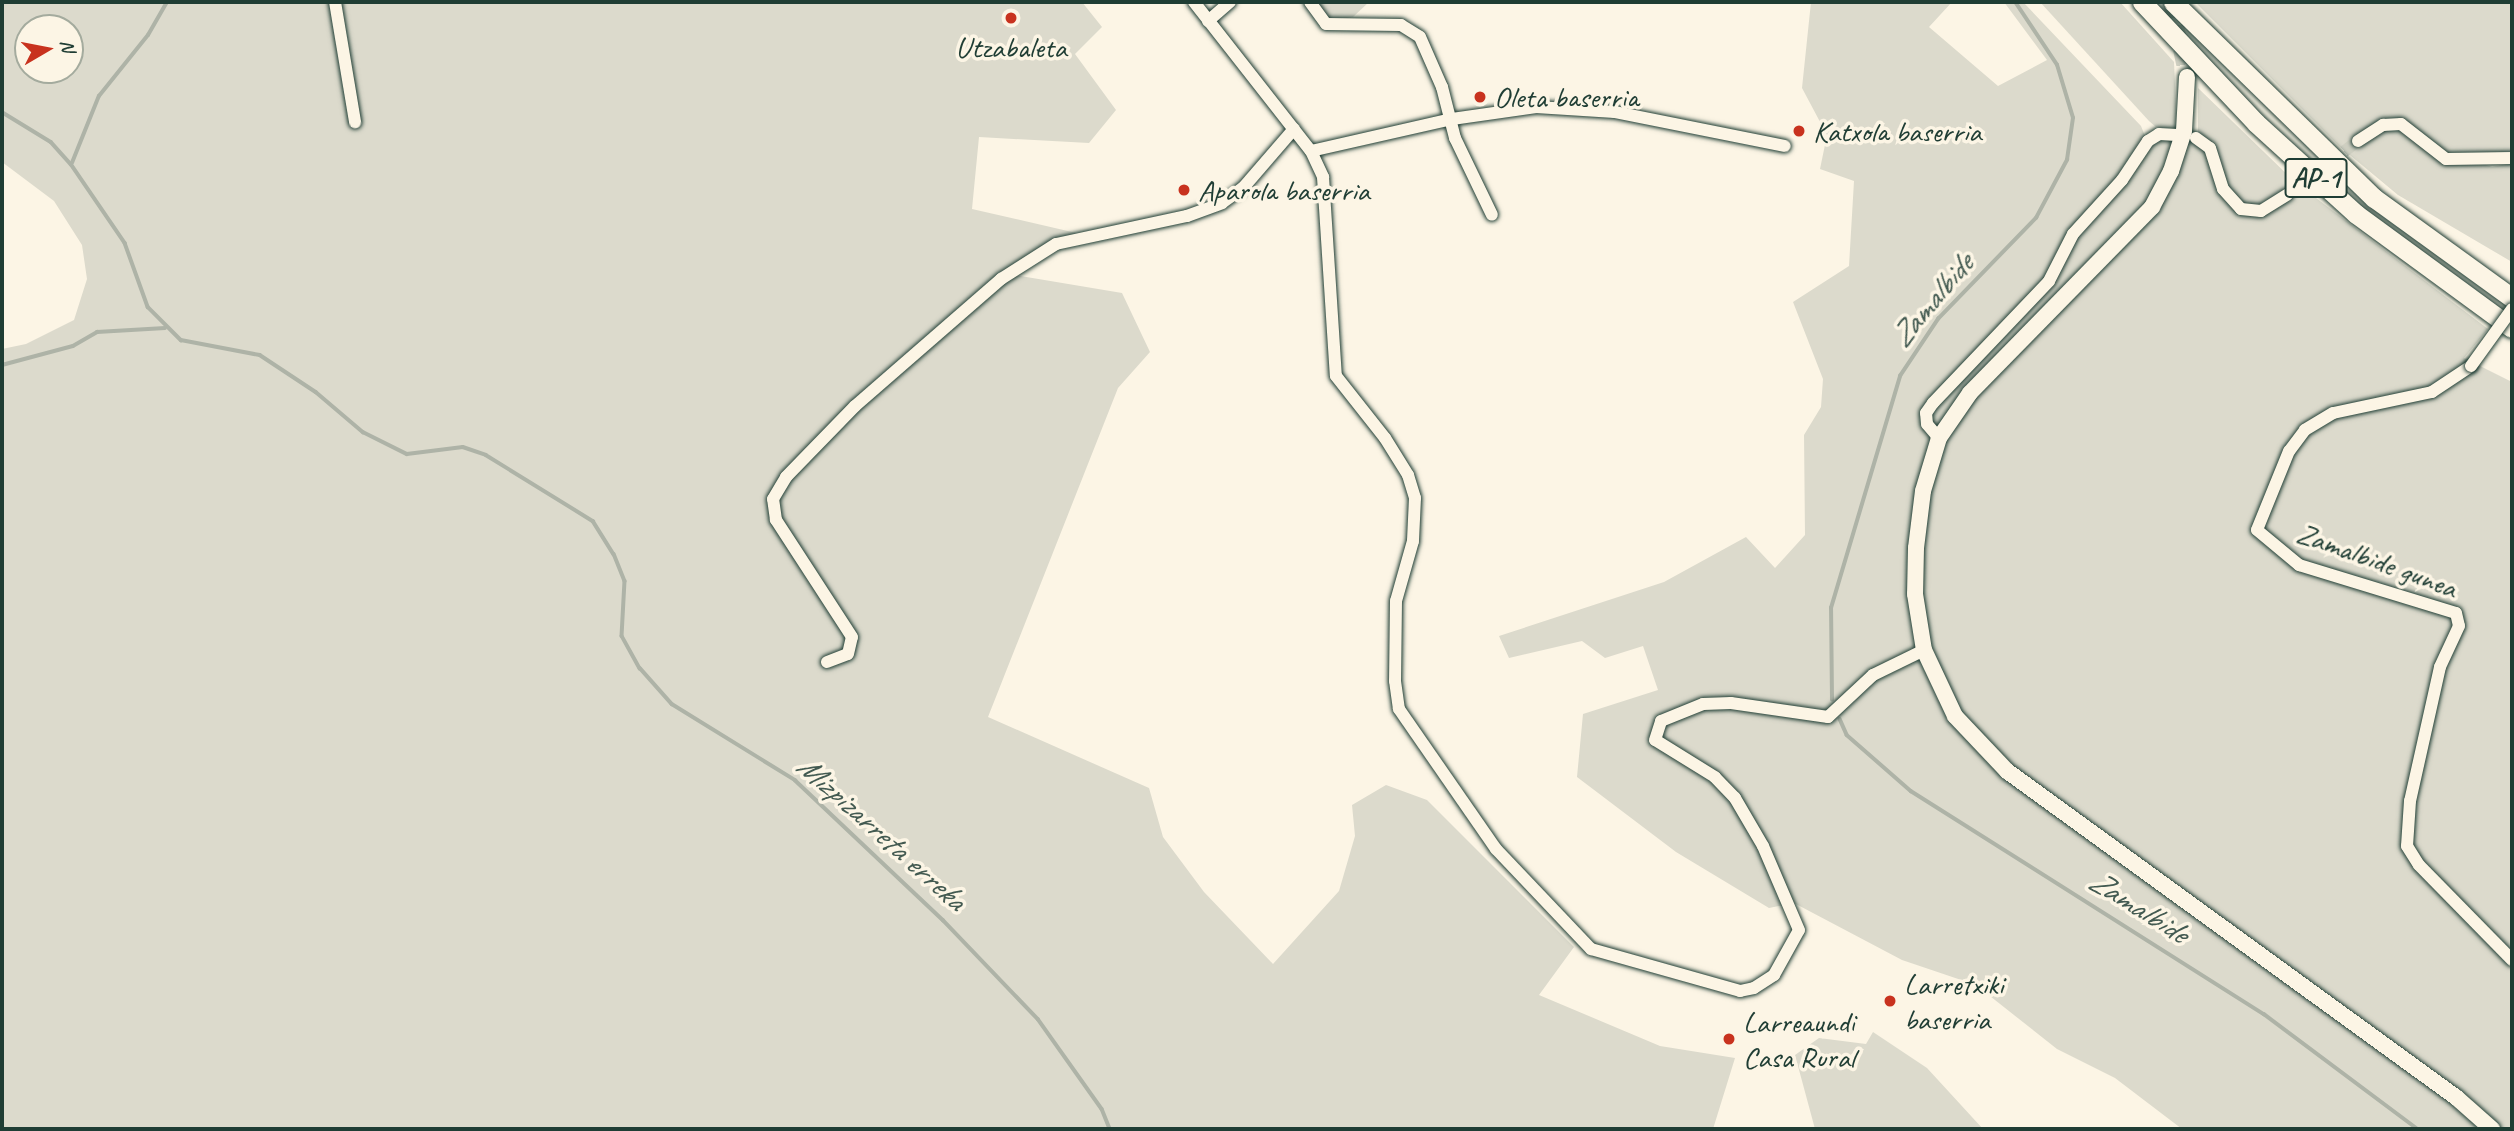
<!DOCTYPE html>
<html>
<head>
<meta charset="utf-8">
<style>
  body { margin:0 }
  #map { position:relative; width:2514px; height:1131px; overflow:hidden; background:#fcf5e5; font-family:Caveat,sans-serif }
  div>[style] { position:absolute }
  .green>* { inset:0; background:#dcdacc }
  .stream>* { height:3.5px; margin:-1.75px; padding:0 1.75px; transform-origin:1.75px; border-radius:1.75px; background:#aeb3a7 }
  .minor-tunnel>* { height:12px; margin-top:-6px; transform-origin:0; background:repeating-linear-gradient(90deg,#d0d0c2 0 12px,transparent 0 18px) }
  .major-tunnel>* { height:16px; margin-top:-8px; transform-origin:0; background:repeating-linear-gradient(90deg,#d0d0c2 0 16px,transparent 0 24px) }
  .roads { filter:drop-shadow(0 0 2px #1f3d34) drop-shadow(0 0 2px #1f3d34) }
  .minor>* { height:12px; margin:-6px; padding:0 6px; transform-origin:6px; border-radius:6px; background:#fcf5e5 }
  .major>* { height:16px; margin:-8px; padding:0 8px; transform-origin:8px; border-radius:8px; background:#fcf5e5 }
  .highway>* { height:19px; margin:-9.5px; padding:0 9.5px; transform-origin:9.5px; border-radius:9.5px; background:#fcf5e5 }
  .bridges { filter:drop-shadow(0 0 2px #1f3d34) drop-shadow(0 0 2px #1f3d34) }
  .minor-bridge>* { height:12px; margin:-6px; padding:0 6px; transform-origin:6px; border-radius:6px; background:#fcf5e5 }
  .dots>* { width:19px; height:19px; translate:-50% -50%; box-sizing:border-box; border:4px solid #fcf5e5; border-radius:50% }
  span { translate:-50% -50%; white-space:nowrap; text-align:center; line-height:1.15; -webkit-text-stroke:7px #fcf5e5; paint-order:stroke }
  .shield-label span { padding:2px 5px; background:#fcf5e5; border:2px solid; border-radius:5px; -webkit-text-stroke-width:0 }
  .shield-label { font-size:28px; color:#1f3d34; font-weight:700 }
  .poi-label { font-size:30px; color:#1f3d34 }
  .left { translate:0 -50%; text-align:left }
  .street-label { font-size:30px; color:#1f3d34 }
  .water-label { font-size:32px; color:#435a51; font-style:italic }
  .frame { position:absolute; inset:0; border:4px solid #1f3d34; pointer-events:none }
  .north { position:absolute; left:14px; top:14px; width:70px; height:70px; box-sizing:border-box; background:#fcf5e5; border:2px solid #a4ab9e; border-radius:50%; rotate:80deg; font-size:19px; font-weight:700; line-height:28px; text-align:center; color:#1f3d34 }
  .north::after { content:''; display:block; margin:auto; width:24px; height:32px; background:#c8321e; clip-path:polygon(50% 0,100% 100%,50% 72%,0 100%) }
</style>
</head>
<body>
<div id="map">
  <div class="green">
    <i style="clip-path:polygon(evenodd,2px 2px,1082px 2px,1102px 27px,1075px 54px,1116px 110px,1089px 143px,979px 137px,972px 209px,1085px 235px,1009px 274px,1122px 293px,1150px 352px,1118px 388px,988px 717px,1149px 788px,1163px 837px,1204px 892px,1273px 964px,1339px 891px,1355px 836px,1352px 805px,1386px 785px,1427px 800px,1574px 947px,1539px 995px,1660px 1046px,1735px 1058px,1713px 1129px,2px 1129px,2px 349px,26px 344px,74px 320px,87px 279px,82px 245px,54px 201px,2px 162px,2px 2px,28px 28px,70px 28px,70px 70px,28px 70px,28px 28px)"></i>
    <i style="clip-path:polygon(1317px 2px,1369px 2px,1353px 17px,1335px 20px,1324px 15px)"></i>
    <i style="clip-path:polygon(1811px 2px,1952px 2px,1929px 27px,1998px 86px,2047px 60px,2004px 2px,2024px 3px,2141px 126px,2145px 136px,2198px 142px,2198px 88px,2295px 182px,2488px 329px,2464px 358px,2512px 382px,2512px 1129px,2182px 1129px,2115px 1078px,2057px 1049px,1976px 985px,1902px 960px,1794px 903px,1769px 908px,1676px 852px,1577px 777px,1583px 714px,1658px 690px,1643px 646px,1605px 658px,1582px 641px,1509px 658px,1499px 636px,1664px 582px,1746px 537px,1775px 568px,1805px 535px,1804px 435px,1821px 407px,1823px 379px,1793px 302px,1849px 266px,1854px 181px,1820px 169px,1827px 135px,1802px 88px)"></i>
    <i style="clip-path:polygon(2040px 2px,2120px 2px,2174px 62px,2177px 129px,2156px 127px,2149px 121px)"></i>
    <i style="clip-path:polygon(2195px 2px,2512px 2px,2512px 151px,2464px 157px,2492px 167px,2512px 163px,2512px 262px,2398px 195px,2339px 146px)"></i>
    <i style="clip-path:polygon(1873px 1032px,1927px 1068px,1983px 1129px,1815px 1129px,1795px 1055px,1819px 1038px,1866px 1044px)"></i>
  </div>
  <div class="stream">
    <i style="left:2px;top:112px;width:57px;rotate:31.5deg"></i>
    <i style="left:51px;top:142px;width:30px;rotate:48deg"></i>
    <i style="left:71px;top:164px;width:96px;rotate:55.6deg"></i>
    <i style="left:125px;top:243px;width:68px;rotate:70.2deg"></i>
    <i style="left:148px;top:307px;width:47px;rotate:45deg"></i>
    <i style="left:181px;top:340px;width:80px;rotate:10.8deg"></i>
    <i style="left:260px;top:355px;width:67px;rotate:33.5deg"></i>
    <i style="left:316px;top:392px;width:62px;rotate:40.4deg"></i>
    <i style="left:363px;top:432px;width:49px;rotate:26.6deg"></i>
    <i style="left:407px;top:454px;width:56px;rotate:-7.1deg"></i>
    <i style="left:463px;top:447px;width:24px;rotate:19deg"></i>
    <i style="left:486px;top:455px;width:126px;rotate:31.7deg"></i>
    <i style="left:593px;top:521px;width:39px;rotate:58deg"></i>
    <i style="left:614px;top:554px;width:29px;rotate:68deg"></i>
    <i style="left:625px;top:581px;width:55px;rotate:93.1deg"></i>
    <i style="left:622px;top:636px;width:37px;rotate:61deg"></i>
    <i style="left:640px;top:668px;width:48px;rotate:48.4deg"></i>
    <i style="left:672px;top:704px;width:145px;rotate:31.7deg"></i>
    <i style="left:795px;top:780px;width:204px;rotate:43.4deg"></i>
    <i style="left:943px;top:920px;width:137px;rotate:46.2deg"></i>
    <i style="left:1038px;top:1019px;width:110px;rotate:54.6deg"></i>
    <i style="left:1102px;top:1109px;width:22px;rotate:68deg"></i>
    <i style="left:72px;top:163px;width:72px;rotate:-68.1deg"></i>
    <i style="left:99px;top:96px;width:78px;rotate:-51.2deg"></i>
    <i style="left:148px;top:35px;width:38px;rotate:-60deg"></i>
    <i style="left:2px;top:365px;width:73px;rotate:-15deg"></i>
    <i style="left:73px;top:346px;width:28px;rotate:-30deg"></i>
    <i style="left:97px;top:332px;width:68px;rotate:-3.4deg"></i>
    <i style="left:1832px;top:700px;width:92px;rotate:-90.6deg"></i>
    <i style="left:1831px;top:608px;width:242px;rotate:-73.4deg"></i>
    <i style="left:1900px;top:376px;width:69px;rotate:-56.3deg"></i>
    <i style="left:1938px;top:319px;width:141px;rotate:-45.9deg"></i>
    <i style="left:2036px;top:218px;width:66px;rotate:-61.9deg"></i>
    <i style="left:2067px;top:160px;width:42px;rotate:-81.9deg"></i>
    <i style="left:2073px;top:118px;width:55px;rotate:-106.8deg"></i>
    <i style="left:2057px;top:65px;width:76px;rotate:-123.7deg"></i>
    <i style="left:1840px;top:719px;width:17px;rotate:66deg"></i>
    <i style="left:1847px;top:735px;width:85px;rotate:41.2deg"></i>
    <i style="left:1911px;top:791px;width:418px;rotate:32.3deg"></i>
    <i style="left:2264px;top:1014px;width:192px;rotate:36.8deg"></i>
  </div>
  <div class="minor-tunnel">
    <i style="left:2287px;top:195px;width:89px;rotate:-37.3deg"></i>
  </div>
  <div class="major-tunnel">
    <i style="left:2171px;top:2px;width:77px;rotate:78deg"></i>
  </div>
  <div class="roads">
    <div class="minor">
      <i style="left:335px;top:2px;width:122px;rotate:80.5deg"></i>
      <i style="left:1194px;top:2px;width:189px;rotate:51.9deg"></i>
      <i style="left:1311px;top:151px;width:29px;rotate:65deg"></i>
      <i style="left:1323px;top:177px;width:199px;rotate:86.3deg"></i>
      <i style="left:1336px;top:376px;width:79px;rotate:51.7deg"></i>
      <i style="left:1385px;top:438px;width:44px;rotate:58.1deg"></i>
      <i style="left:1408px;top:475px;width:24px;rotate:73deg"></i>
      <i style="left:1415px;top:498px;width:43px;rotate:92.7deg"></i>
      <i style="left:1413px;top:541px;width:62px;rotate:105.8deg"></i>
      <i style="left:1396px;top:601px;width:80px;rotate:90.7deg"></i>
      <i style="left:1395px;top:681px;width:28px;rotate:82deg"></i>
      <i style="left:1399px;top:709px;width:170px;rotate:55.3deg"></i>
      <i style="left:1496px;top:849px;width:138px;rotate:46.5deg"></i>
      <i style="left:1591px;top:949px;width:155px;rotate:15.7deg"></i>
      <i style="left:1740px;top:991px;width:14px;rotate:-12deg"></i>
      <i style="left:1754px;top:988px;width:24px;rotate:-33deg"></i>
      <i style="left:1774px;top:975px;width:51px;rotate:-60.9deg"></i>
      <i style="left:1799px;top:930px;width:91px;rotate:-113.2deg"></i>
      <i style="left:1763px;top:846px;width:56px;rotate:-120.3deg"></i>
      <i style="left:1735px;top:798px;width:29px;rotate:-134deg"></i>
      <i style="left:1715px;top:777px;width:70px;rotate:-148.3deg"></i>
      <i style="left:1655px;top:740px;width:20px;rotate:-72deg"></i>
      <i style="left:1661px;top:721px;width:45px;rotate:-22deg"></i>
      <i style="left:1703px;top:704px;width:28px;rotate:-2deg"></i>
      <i style="left:1731px;top:703px;width:98px;rotate:8.2deg"></i>
      <i style="left:1828px;top:717px;width:62px;rotate:-43deg"></i>
      <i style="left:1873px;top:675px;width:57px;rotate:-26.1deg"></i>
      <i style="left:1310px;top:2px;width:27px;rotate:54deg"></i>
      <i style="left:1326px;top:24px;width:75px;rotate:0.8deg"></i>
      <i style="left:1401px;top:25px;width:22px;rotate:32deg"></i>
      <i style="left:1420px;top:37px;width:55px;rotate:66.3deg"></i>
      <i style="left:1442px;top:87px;width:53px;rotate:75.7deg"></i>
      <i style="left:1455px;top:138px;width:85px;rotate:64.3deg"></i>
      <i style="left:1208px;top:21px;width:29px;rotate:-41deg"></i>
      <i style="left:2196px;top:138px;width:17px;rotate:36deg"></i>
      <i style="left:2210px;top:148px;width:43px;rotate:72.4deg"></i>
      <i style="left:2223px;top:189px;width:27px;rotate:48deg"></i>
      <i style="left:2241px;top:209px;width:20px;rotate:6deg"></i>
      <i style="left:2261px;top:211px;width:31px;rotate:-32deg"></i>
      <i style="left:2358px;top:141px;width:30px;rotate:-33deg"></i>
      <i style="left:2383px;top:125px;width:18px;rotate:-3deg"></i>
      <i style="left:2401px;top:124px;width:57px;rotate:37.9deg"></i>
      <i style="left:2446px;top:159px;width:66px;rotate:-0.9deg"></i>
      <i style="left:1311px;top:151px;width:145px;rotate:-12.8deg"></i>
      <i style="left:1452px;top:119px;width:85px;rotate:-8.1deg"></i>
      <i style="left:1536px;top:107px;width:79px;rotate:3.6deg"></i>
      <i style="left:1615px;top:112px;width:173px;rotate:11.3deg"></i>
      <i style="left:2471px;top:366px;width:47px;rotate:146.3deg"></i>
      <i style="left:2432px;top:392px;width:101px;rotate:168deg"></i>
      <i style="left:2333px;top:413px;width:33px;rotate:149deg"></i>
      <i style="left:2305px;top:430px;width:26px;rotate:127deg"></i>
      <i style="left:2289px;top:451px;width:85px;rotate:112.1deg"></i>
      <i style="left:2257px;top:530px;width:55px;rotate:39.8deg"></i>
      <i style="left:2299px;top:565px;width:164px;rotate:17deg"></i>
      <i style="left:2456px;top:613px;width:13px;rotate:77deg"></i>
      <i style="left:2459px;top:626px;width:45px;rotate:114.9deg"></i>
      <i style="left:2440px;top:667px;width:137px;rotate:102.6deg"></i>
      <i style="left:2410px;top:801px;width:45px;rotate:93.8deg"></i>
      <i style="left:2407px;top:846px;width:22px;rotate:58deg"></i>
      <i style="left:2419px;top:865px;width:133px;rotate:45.6deg"></i>
      <i style="left:1939px;top:438px;width:18px;rotate:-131deg"></i>
      <i style="left:1927px;top:424px;width:11px;rotate:-95deg"></i>
      <i style="left:1926px;top:413px;width:12px;rotate:-55deg"></i>
      <i style="left:1933px;top:403px;width:168px;rotate:-46.4deg"></i>
      <i style="left:2049px;top:281px;width:53px;rotate:-62.9deg"></i>
      <i style="left:2073px;top:234px;width:73px;rotate:-47.8deg"></i>
      <i style="left:2122px;top:180px;width:47px;rotate:-56.3deg"></i>
      <i style="left:2148px;top:141px;width:13px;rotate:-32deg"></i>
      <i style="left:2159px;top:134px;width:18px;rotate:3deg"></i>
      <i style="left:827px;top:662px;width:22px;rotate:-21deg"></i>
      <i style="left:848px;top:654px;width:17px;rotate:-77deg"></i>
      <i style="left:852px;top:637px;width:140px;rotate:-123deg"></i>
      <i style="left:776px;top:520px;width:21px;rotate:-98deg"></i>
      <i style="left:773px;top:499px;width:26px;rotate:-59deg"></i>
      <i style="left:786px;top:477px;width:99px;rotate:-45.8deg"></i>
      <i style="left:855px;top:406px;width:194px;rotate:-41deg"></i>
      <i style="left:1001px;top:279px;width:65px;rotate:-32.5deg"></i>
      <i style="left:1056px;top:244px;width:134px;rotate:-12.1deg"></i>
      <i style="left:1187px;top:216px;width:37px;rotate:-20deg"></i>
      <i style="left:1222px;top:203px;width:26px;rotate:-36deg"></i>
      <i style="left:1243px;top:188px;width:78px;rotate:-49.2deg"></i>
    </div>
    <div class="major">
      <i style="left:2187px;top:77px;width:54px;rotate:93.2deg"></i>
      <i style="left:2184px;top:131px;width:42px;rotate:108deg"></i>
      <i style="left:2171px;top:171px;width:41px;rotate:117.8deg"></i>
      <i style="left:2152px;top:207px;width:260px;rotate:134.4deg"></i>
      <i style="left:1970px;top:393px;width:55px;rotate:124.6deg"></i>
      <i style="left:1939px;top:438px;width:55px;rotate:106.8deg"></i>
      <i style="left:1923px;top:491px;width:57px;rotate:97deg"></i>
      <i style="left:1916px;top:548px;width:46px;rotate:91.2deg"></i>
      <i style="left:1915px;top:594px;width:57px;rotate:80.9deg"></i>
      <i style="left:1924px;top:650px;width:73px;rotate:64.8deg"></i>
      <i style="left:1955px;top:716px;width:76px;rotate:46.6deg"></i>
      <i style="left:2007px;top:771px;width:556px;rotate:36deg"></i>
      <i style="left:2457px;top:1098px;width:47px;rotate:41.5deg"></i>
    </div>
    <div class="highway">
      <i style="left:2142px;top:2px;width:166px;rotate:46.7deg"></i>
      <i style="left:2256px;top:123px;width:135px;rotate:42.3deg"></i>
      <i style="left:2356px;top:214px;width:193px;rotate:36.2deg"></i>
      <i style="left:2173px;top:2px;width:281px;rotate:44.3deg"></i>
      <i style="left:2374px;top:198px;width:170px;rotate:35.9deg"></i>
    </div>
  </div>
  <div class="bridges">
    <div class="minor-bridge">
      <i style="left:2471px;top:366px;width:70px;rotate:-54.3deg"></i>
    </div>
  </div>
  <div class="dots">
    <i style="left:1011px;top:18px;background:#c8321e"></i>
    <i style="left:1480px;top:97px;background:#c8321e"></i>
    <i style="left:1799px;top:131px;background:#c8321e"></i>
    <i style="left:1184px;top:190px;background:#c8321e"></i>
    <i style="left:1890px;top:1001px;background:#c8321e"></i>
    <i style="left:1729px;top:1039px;background:#c8321e"></i>
  </div>
  <div class="shield-label">
    <span style="left:2316px;top:178px">AP-1</span>
  </div>
  <div class="poi-label">
    <span style="left:1011px;top:47px">Utzabaleta</span>
    <span class="left" style="left:1494px;top:97px">Oleta baserria</span>
    <span class="left" style="left:1813px;top:131px">Katxola baserria</span>
    <span class="left" style="left:1198px;top:190px">Aparola baserria</span>
    <span class="left" style="left:1904px;top:1001px">Larretxiki<br>baserria</span>
    <span class="left" style="left:1743px;top:1039px">Larreaundi<br>Casa Rural</span>
  </div>
  <div class="street-label">
    <span style="left:2377px;top:560px;rotate:20deg">Zamalbide gunea</span>
  </div>
  <div class="water-label">
    <span style="left:1932px;top:301px;rotate:-50deg">Zamalbide</span>
    <span style="left:881px;top:833px;rotate:42deg">Mizpizarreta erreka</span>
    <span style="left:2138px;top:907px;rotate:32deg">Zamalbide</span>
  </div>
  <div class="frame"></div>
  <div class="north">N</div>
</div>
</body>
</html>
